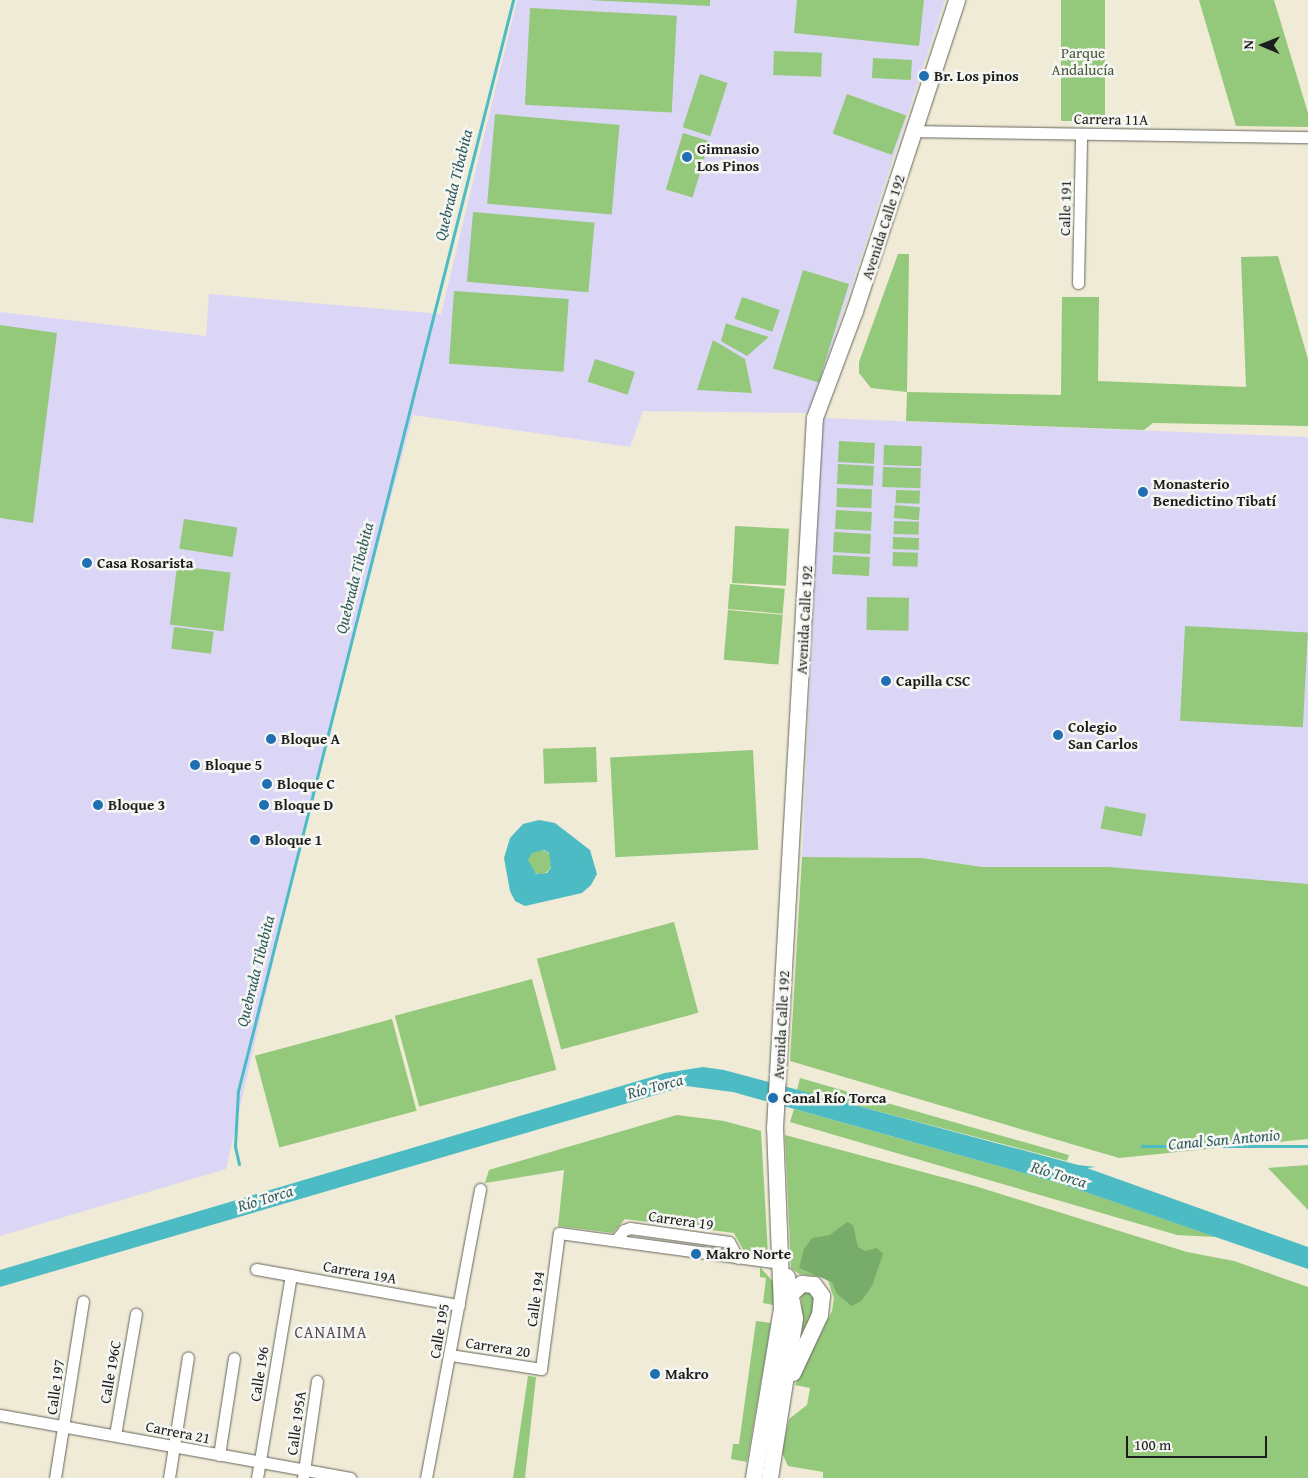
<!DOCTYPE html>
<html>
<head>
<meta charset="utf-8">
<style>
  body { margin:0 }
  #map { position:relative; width:1308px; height:1478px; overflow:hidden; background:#efebd6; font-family:"Gentium Book Plus",serif }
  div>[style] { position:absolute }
  .built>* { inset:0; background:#dcd6f6 }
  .green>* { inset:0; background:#94c87a; transform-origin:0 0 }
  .round { border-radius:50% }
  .forest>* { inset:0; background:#77ac6a }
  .water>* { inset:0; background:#4cbbc4; transform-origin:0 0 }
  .stream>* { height:3px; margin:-1.5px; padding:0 1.5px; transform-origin:1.5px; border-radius:1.5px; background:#4cbbc4 }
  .roads { filter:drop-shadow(0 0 1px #66645d) drop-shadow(0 0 1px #66645d) }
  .street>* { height:11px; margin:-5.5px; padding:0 5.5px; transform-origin:5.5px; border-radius:5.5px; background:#fff }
  .secondary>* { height:16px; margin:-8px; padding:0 8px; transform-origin:8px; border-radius:8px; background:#fff }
  .dots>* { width:14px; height:14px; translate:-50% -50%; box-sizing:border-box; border:2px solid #f6f6f2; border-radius:50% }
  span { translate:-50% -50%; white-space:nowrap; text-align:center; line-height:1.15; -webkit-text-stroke:5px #f6f6f2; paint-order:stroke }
  .park-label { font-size:15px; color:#46583d }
  .poi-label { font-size:15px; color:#1c1c1c; font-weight:700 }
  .left { translate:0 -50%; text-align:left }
  .street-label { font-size:15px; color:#1c1c1c }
  .water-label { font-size:16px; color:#2f5c5f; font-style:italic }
  .neighbourhood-label { font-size:16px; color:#584a59; letter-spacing:1px }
  .north { position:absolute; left:1238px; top:20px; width:50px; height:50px; -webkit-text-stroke:4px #f6f6f2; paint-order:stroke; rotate:271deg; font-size:14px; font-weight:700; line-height:20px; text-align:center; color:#1c1c1c }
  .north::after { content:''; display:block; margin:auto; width:18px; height:22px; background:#1c1c1c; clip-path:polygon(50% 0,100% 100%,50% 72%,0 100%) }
  .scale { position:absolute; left:1126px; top:1436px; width:141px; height:22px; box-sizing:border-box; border:2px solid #1c1c1c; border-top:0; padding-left:6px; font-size:15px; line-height:18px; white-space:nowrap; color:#1c1c1c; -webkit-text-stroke:4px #f6f6f2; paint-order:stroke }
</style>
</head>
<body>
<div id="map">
  <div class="built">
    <i style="clip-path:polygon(517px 0,945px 0,810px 413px,643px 411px,630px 447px,413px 415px,308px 809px,226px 1169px,0 1236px,0 312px,206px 336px,209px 294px,441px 314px)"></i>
    <i style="clip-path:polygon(822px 418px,1308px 437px,1308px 885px,982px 867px,922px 858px,802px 857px)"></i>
  </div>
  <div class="green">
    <i style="clip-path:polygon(587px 0,710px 0,710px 6px)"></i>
    <i style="clip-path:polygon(797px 0,924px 0,919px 46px,794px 33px)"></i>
    <i style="left:1061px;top:0;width:44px;height:121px"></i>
    <i style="clip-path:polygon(1199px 0,1274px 0,1308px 113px,1308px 127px,1236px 126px)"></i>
    <i style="left:530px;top:8px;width:147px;height:97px;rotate:3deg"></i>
    <i style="left:774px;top:51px;width:48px;height:24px;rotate:2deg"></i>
    <i style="left:873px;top:58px;width:39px;height:20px;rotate:3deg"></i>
    <i style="left:700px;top:74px;width:29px;height:56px;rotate:18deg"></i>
    <i style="left:847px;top:94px;width:63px;height:42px;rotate:20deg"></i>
    <i style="left:495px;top:114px;width:125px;height:90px;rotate:5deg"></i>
    <i style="left:683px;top:133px;width:28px;height:59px;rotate:17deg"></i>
    <i style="left:473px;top:212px;width:122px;height:70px;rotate:5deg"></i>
    <i style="clip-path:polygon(898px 254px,909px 254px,907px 392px,1061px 395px,1062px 297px,1099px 297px,1098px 381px,1246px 387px,1241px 257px,1278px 256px,1308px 359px,1308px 426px,1153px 423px,1144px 430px,906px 421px,907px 392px,871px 388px,859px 373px,859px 362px)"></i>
    <i style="left:803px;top:270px;width:48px;height:103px;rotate:17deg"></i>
    <i style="left:454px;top:291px;width:115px;height:73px;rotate:4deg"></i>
    <i style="left:742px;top:297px;width:40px;height:23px;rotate:19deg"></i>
    <i style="clip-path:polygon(726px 323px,728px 324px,769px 337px,747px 356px,721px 341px)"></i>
    <i style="clip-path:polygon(0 325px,57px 333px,33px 523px,0 518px)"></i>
    <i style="clip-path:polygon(713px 340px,745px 359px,752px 393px,697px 390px)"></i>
    <i style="left:595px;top:359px;width:42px;height:24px;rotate:18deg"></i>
    <i style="left:839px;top:441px;width:36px;height:21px;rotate:3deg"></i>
    <i style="left:884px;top:445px;width:38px;height:20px;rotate:2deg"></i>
    <i style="left:838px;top:464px;width:36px;height:20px;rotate:3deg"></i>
    <i style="left:883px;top:467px;width:38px;height:20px;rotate:2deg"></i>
    <i style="left:837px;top:488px;width:35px;height:19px;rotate:2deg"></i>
    <i style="left:896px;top:490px;width:24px;height:13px;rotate:2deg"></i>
    <i style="left:895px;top:505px;width:25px;height:13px;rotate:5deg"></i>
    <i style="left:836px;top:510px;width:36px;height:19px;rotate:3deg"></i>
    <i style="left:184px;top:519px;width:54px;height:30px;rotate:9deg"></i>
    <i style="left:894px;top:521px;width:25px;height:13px;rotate:2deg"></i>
    <i style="left:735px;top:526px;width:54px;height:57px;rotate:3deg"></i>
    <i style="left:834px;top:532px;width:37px;height:20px;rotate:3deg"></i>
    <i style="left:893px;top:537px;width:26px;height:12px;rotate:2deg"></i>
    <i style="left:893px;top:552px;width:25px;height:14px;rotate:2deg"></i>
    <i style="left:833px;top:555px;width:37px;height:19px;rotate:3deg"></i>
    <i style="left:177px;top:566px;width:54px;height:59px;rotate:7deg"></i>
    <i style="left:730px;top:584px;width:55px;height:25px;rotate:5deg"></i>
    <i style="left:867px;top:597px;width:42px;height:33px;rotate:1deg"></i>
    <i style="left:728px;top:610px;width:55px;height:50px;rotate:5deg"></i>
    <i style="left:1185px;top:626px;width:123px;height:95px;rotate:3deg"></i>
    <i style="left:174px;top:627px;width:40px;height:22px;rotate:7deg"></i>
    <i style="left:596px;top:747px;width:35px;height:53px;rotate:88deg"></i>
    <i style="left:753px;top:750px;width:100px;height:143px;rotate:87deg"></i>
    <i style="left:1105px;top:806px;width:42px;height:23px;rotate:11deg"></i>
    <i class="round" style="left:528px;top:850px;width:24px;height:24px"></i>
    <i style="clip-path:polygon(802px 857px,922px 858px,982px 867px,1109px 867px,1308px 884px,1308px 1139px,1119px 1158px,790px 1061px)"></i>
    <i style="left:674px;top:922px;width:94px;height:142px;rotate:75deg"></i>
    <i style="left:532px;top:979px;width:94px;height:142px;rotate:75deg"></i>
    <i style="left:392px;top:1019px;width:95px;height:142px;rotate:75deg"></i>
    <i style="clip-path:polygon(800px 1078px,1069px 1155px,1067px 1161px,797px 1090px)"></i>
    <i style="clip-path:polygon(794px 1109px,1059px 1183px,1216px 1237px,1177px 1235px,790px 1122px)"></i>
    <i style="clip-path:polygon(677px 1115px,724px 1121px,761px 1131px,768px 1254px,744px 1251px,734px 1233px,625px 1219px,613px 1233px,558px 1226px,564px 1170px,485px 1183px,489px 1170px)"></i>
    <i style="clip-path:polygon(785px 1135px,975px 1186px,1187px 1252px,1234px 1261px,1308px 1287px,1308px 1478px,823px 1478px,823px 1472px,788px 1466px,782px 1453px,789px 1419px,807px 1405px,810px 1388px,795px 1385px,832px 1311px,834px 1298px,828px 1281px,821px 1277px,799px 1274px,791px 1268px)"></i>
    <i style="clip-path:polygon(1308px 1165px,1308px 1210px,1268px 1168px)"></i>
    <i style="clip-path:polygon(760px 1267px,776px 1285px,773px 1305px,763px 1303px,766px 1278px,760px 1277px)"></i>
    <i style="clip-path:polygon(807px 1288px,817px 1300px,803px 1334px,801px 1292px)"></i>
    <i style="clip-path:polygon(756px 1321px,771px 1323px,747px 1462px,731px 1459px,733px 1444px,739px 1444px)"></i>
    <i style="clip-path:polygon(528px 1376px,536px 1377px,525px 1478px,513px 1478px)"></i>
  </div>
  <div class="forest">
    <i style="clip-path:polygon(847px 1222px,853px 1225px,858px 1247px,865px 1251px,877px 1248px,883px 1254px,872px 1286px,861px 1301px,852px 1306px,837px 1294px,832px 1282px,799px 1268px,804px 1249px,812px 1238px,830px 1235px)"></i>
  </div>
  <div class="water">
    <i style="clip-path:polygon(evenodd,539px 820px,555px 823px,590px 850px,597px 874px,591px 885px,582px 893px,525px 906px,515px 901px,510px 891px,504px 858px,510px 838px,523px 824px,539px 820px,544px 850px,549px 853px,551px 868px,547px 873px,536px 874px,528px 860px,532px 853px,544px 850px)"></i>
    <i style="clip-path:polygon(703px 1067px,724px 1070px,1078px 1165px,1096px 1167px,1087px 1168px,1308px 1247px,1308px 1269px,1059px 1183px,733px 1092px,686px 1086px,0 1287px,0 1270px,665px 1073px)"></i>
    <i style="left:1308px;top:1145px;width:3px;height:167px;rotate:90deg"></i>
  </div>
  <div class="stream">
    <i style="left:239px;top:1164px;width:18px;rotate:-103deg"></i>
    <i style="left:235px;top:1146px;width:55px;rotate:-86.9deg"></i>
    <i style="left:238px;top:1091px;width:1125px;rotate:-75.85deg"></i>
  </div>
  <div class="roads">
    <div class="street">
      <i style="left:914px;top:131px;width:394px;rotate:0.9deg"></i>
      <i style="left:1078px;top:283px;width:149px;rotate:-88.8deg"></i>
      <i style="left:616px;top:1240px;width:13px;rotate:-51deg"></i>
      <i style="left:624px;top:1230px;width:6px;rotate:-18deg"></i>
      <i style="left:630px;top:1228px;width:100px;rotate:8deg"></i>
      <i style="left:729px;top:1242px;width:18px;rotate:61deg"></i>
      <i style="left:256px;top:1269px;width:206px;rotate:10.1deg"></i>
      <i style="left:450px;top:1355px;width:92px;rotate:8.7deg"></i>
      <i style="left:541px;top:1369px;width:137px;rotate:-82.5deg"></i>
      <i style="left:559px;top:1233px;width:224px;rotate:7.7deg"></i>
      <i style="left:0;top:1415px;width:356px;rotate:10.2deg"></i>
      <i style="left:115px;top:1435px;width:123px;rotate:-80.2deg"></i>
      <i style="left:219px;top:1455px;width:98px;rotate:-81.2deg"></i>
      <i style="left:55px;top:1478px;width:179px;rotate:-81deg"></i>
      <i style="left:169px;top:1478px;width:122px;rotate:-81.1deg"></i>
      <i style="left:257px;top:1478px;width:206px;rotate:-80.5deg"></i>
      <i style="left:303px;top:1478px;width:98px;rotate:-81.8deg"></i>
      <i style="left:426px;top:1478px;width:294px;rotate:-79.4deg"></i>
    </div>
    <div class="secondary">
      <i style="left:787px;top:1298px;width:21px;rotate:-43deg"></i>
      <i style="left:802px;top:1284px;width:12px;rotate:5deg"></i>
      <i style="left:814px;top:1285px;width:14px;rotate:54deg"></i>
      <i style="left:822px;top:1296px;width:19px;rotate:96deg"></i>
      <i style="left:820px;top:1315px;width:64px;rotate:115deg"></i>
      <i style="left:754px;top:1478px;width:171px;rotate:-80.6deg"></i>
      <i style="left:782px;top:1309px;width:181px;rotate:-92.2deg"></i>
      <i style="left:775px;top:1128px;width:711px;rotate:-86.78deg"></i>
      <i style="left:815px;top:418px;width:114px;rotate:-69.5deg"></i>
      <i style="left:855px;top:311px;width:327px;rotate:-71.8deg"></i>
      <i style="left:770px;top:1478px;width:162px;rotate:-81.1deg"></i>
      <i style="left:795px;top:1318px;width:42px;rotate:-101deg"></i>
    </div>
  </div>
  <div class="dots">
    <i style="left:924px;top:76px;background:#1f6fb2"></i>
    <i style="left:687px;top:157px;background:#1f6fb2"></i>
    <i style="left:1143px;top:492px;background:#1f6fb2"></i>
    <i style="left:87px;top:563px;background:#1f6fb2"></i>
    <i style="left:886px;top:681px;background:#1f6fb2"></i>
    <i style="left:1058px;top:735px;background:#1f6fb2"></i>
    <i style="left:271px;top:739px;background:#1f6fb2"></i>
    <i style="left:195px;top:765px;background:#1f6fb2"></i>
    <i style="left:267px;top:784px;background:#1f6fb2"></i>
    <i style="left:98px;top:805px;background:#1f6fb2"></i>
    <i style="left:264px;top:805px;background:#1f6fb2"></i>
    <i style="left:255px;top:840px;background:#1f6fb2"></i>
    <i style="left:773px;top:1098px;background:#1f6fb2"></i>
    <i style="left:696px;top:1254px;background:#1f6fb2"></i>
    <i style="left:655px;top:1374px;background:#1f6fb2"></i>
  </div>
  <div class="park-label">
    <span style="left:1083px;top:61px">Parque<br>Andalucía</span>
  </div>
  <div class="poi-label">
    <span class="left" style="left:934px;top:76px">Br. Los pinos</span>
    <span class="left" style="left:697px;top:157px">Gimnasio<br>Los Pinos</span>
    <span class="left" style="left:1153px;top:492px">Monasterio<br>Benedictino Tibatí</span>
    <span class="left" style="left:97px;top:563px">Casa Rosarista</span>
    <span class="left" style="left:896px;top:681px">Capilla CSC</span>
    <span class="left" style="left:1068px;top:735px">Colegio<br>San Carlos</span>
    <span class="left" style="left:281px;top:739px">Bloque A</span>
    <span class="left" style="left:205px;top:765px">Bloque 5</span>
    <span class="left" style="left:277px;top:784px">Bloque C</span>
    <span class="left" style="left:108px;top:805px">Bloque 3</span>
    <span class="left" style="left:274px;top:805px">Bloque D</span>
    <span class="left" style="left:265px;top:840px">Bloque 1</span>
    <span class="left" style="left:783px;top:1098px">Canal Río Torca</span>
    <span class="left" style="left:706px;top:1254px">Makro Norte</span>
    <span class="left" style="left:665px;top:1374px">Makro</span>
  </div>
  <div class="street-label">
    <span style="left:1111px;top:119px;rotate:1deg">Carrera 11A</span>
    <span style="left:1065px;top:208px;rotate:-89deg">Calle 191</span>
    <span style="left:883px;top:227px;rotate:-72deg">Avenida Calle 192</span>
    <span style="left:804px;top:620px;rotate:-87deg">Avenida Calle 192</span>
    <span style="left:781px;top:1025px;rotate:-87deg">Avenida Calle 192</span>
    <span style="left:681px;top:1220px;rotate:8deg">Carrera 19</span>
    <span style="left:360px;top:1272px;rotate:10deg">Carrera 19A</span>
    <span style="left:535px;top:1299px;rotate:-82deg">Calle 194</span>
    <span style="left:439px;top:1331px;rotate:-80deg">Calle 195</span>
    <span style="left:498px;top:1347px;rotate:9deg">Carrera 20</span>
    <span style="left:110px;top:1372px;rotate:-80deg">Calle 196C</span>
    <span style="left:259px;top:1374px;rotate:-81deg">Calle 196</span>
    <span style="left:55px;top:1387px;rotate:-82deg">Calle 197</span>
    <span style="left:296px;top:1423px;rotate:-82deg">Calle 195A</span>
    <span style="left:178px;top:1432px;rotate:11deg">Carrera 21</span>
  </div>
  <div class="water-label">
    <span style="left:453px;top:185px;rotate:-76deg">Quebrada Tibabita</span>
    <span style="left:354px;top:578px;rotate:-76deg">Quebrada Tibabita</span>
    <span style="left:255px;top:971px;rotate:-76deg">Quebrada Tibabita</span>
    <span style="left:655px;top:1086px;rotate:-15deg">Río Torca</span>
    <span style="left:1224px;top:1139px;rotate:-5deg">Canal San Antonio</span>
    <span style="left:1059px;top:1174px;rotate:17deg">Río Torca</span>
    <span style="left:265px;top:1198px;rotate:-17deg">Río Torca</span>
  </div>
  <div class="neighbourhood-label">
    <span style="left:331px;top:1332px">CANAIMA</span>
  </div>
  <div class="north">N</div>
  <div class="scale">100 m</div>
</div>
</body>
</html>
